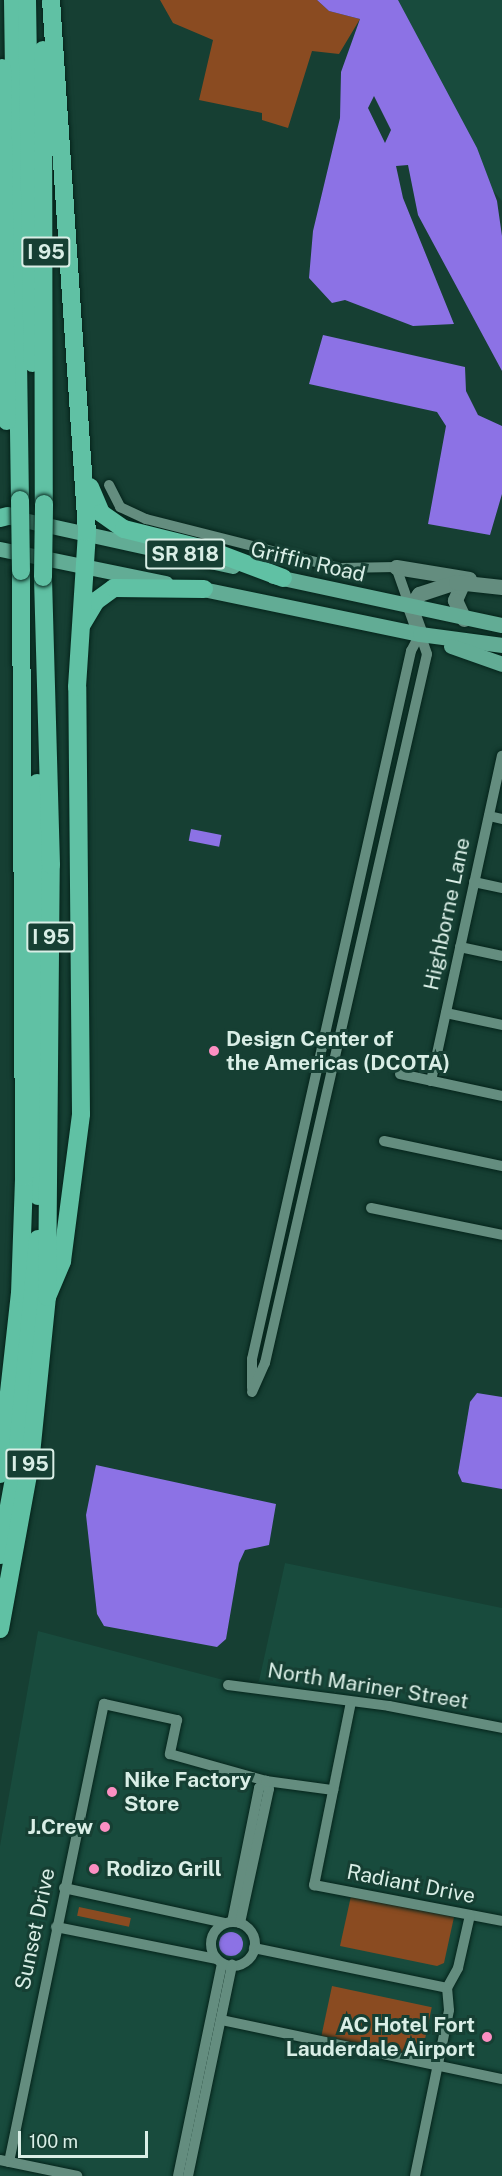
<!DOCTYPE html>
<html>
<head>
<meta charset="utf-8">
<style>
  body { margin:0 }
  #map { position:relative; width:502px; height:2176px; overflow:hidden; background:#163f33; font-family:"Public Sans",sans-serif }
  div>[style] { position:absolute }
  .built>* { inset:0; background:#184b3d }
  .green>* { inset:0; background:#8a4b21; transform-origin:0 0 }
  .water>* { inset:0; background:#8c72e5; transform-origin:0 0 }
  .round { border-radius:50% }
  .roads { filter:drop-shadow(0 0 2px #05241b) drop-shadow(0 0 2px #05241b) }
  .street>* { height:10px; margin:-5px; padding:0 5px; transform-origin:5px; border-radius:5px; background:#648d7f }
  .street>.ring { margin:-5px; padding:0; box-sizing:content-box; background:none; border:10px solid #648d7f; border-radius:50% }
  .secondary>* { height:15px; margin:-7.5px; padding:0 7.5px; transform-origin:7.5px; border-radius:7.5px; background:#648d7f }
  .primary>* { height:15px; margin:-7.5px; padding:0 7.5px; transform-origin:7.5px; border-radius:7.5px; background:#62ac95 }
  .highway>* { height:18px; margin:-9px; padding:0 9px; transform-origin:9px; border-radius:9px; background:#60c1a4 }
  .bridges { filter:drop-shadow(0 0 2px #05241b) drop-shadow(0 0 2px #05241b) }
  .highway-bridge>* { height:18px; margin:-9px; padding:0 9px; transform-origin:9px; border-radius:9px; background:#60c1a4 }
  .dots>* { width:16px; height:16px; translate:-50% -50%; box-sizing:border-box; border:3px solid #163f33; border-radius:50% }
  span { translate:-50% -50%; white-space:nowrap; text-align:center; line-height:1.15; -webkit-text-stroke:6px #163f33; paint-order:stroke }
  .shield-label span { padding:2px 4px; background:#163f33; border:2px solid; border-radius:4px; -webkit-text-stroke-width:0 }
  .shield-label { font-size:20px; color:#d9eee6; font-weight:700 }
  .street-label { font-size:21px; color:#d9eee6 }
  .poi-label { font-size:21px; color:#d9eee6; font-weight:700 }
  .left { translate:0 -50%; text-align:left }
  .right { translate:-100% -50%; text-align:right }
  .scale { position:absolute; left:18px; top:2131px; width:130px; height:27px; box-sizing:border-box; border:3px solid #d9eee6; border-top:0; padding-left:8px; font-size:18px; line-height:21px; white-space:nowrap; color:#d9eee6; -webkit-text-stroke:4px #163f33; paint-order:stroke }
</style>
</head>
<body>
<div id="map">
  <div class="built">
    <i style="clip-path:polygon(393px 0,502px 0,502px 201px,479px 174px)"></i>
    <i style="clip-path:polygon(285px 1563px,502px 1608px,502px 2176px,0 2176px,0 1846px,38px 1631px,250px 1687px,259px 1681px)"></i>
  </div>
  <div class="green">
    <i style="clip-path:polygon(160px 0,317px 0,329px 11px,360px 19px,339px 54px,312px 51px,288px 128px,262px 120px,262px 113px,199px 100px,213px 40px,173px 23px)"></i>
    <i style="clip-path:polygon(351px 1896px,454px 1917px,444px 1963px,437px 1966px,340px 1946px)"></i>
    <i style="left:79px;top:1907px;width:53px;height:9px;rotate:12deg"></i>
    <i style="left:332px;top:1986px;width:102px;height:51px;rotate:12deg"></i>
  </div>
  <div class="water">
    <i style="clip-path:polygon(evenodd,317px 0,398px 0,477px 148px,497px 201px,502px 236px,502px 371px,418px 215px,408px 165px,396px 166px,403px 198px,454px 324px,413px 326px,345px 300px,332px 303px,309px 278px,313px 231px,340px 118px,341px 72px,360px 19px,329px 11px,317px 0,374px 96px,391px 130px,385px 143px,368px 108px,374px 96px)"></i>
    <i style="clip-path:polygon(323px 335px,465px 367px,466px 391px,478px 415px,502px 426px,502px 494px,490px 535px,428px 524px,446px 426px,437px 412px,309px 384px)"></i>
    <i style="left:191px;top:829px;width:31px;height:12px;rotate:11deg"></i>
    <i style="clip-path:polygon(477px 1393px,502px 1397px,502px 1489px,462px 1482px,458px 1473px,470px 1402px)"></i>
    <i style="clip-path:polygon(96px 1465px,276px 1504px,269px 1545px,245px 1550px,239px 1563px,226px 1639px,217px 1647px,104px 1626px,97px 1614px,86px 1515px)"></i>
    <i class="round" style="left:219px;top:1932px;width:24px;height:24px"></i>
  </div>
  <div class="roads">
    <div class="street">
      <i style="left:109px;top:485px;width:25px;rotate:63deg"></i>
      <i style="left:120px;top:507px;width:29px;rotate:25deg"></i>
      <i style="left:146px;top:519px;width:200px;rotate:14.2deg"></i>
      <i style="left:340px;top:568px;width:56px;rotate:-1deg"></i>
      <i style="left:396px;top:567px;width:42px;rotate:70.7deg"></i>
      <i style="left:489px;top:816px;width:13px;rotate:13deg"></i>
      <i style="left:474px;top:882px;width:29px;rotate:12deg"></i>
      <i style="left:460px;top:947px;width:43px;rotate:12.1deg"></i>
      <i style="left:446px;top:1013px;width:57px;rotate:12.1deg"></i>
      <i style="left:400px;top:1074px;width:104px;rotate:12.2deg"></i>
      <i style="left:431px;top:1081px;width:333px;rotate:-77.7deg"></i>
      <i style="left:384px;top:1141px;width:121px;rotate:12deg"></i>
      <i style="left:371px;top:1208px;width:134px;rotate:11.6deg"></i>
      <i style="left:252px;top:1388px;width:29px;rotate:-90deg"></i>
      <i style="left:252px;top:1359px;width:726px;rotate:-77.34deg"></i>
      <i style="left:411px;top:651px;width:19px;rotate:-62deg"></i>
      <i style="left:252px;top:1392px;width:32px;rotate:-66deg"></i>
      <i style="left:265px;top:1363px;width:727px;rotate:-77.13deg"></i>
      <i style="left:427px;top:654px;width:21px;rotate:-109deg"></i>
      <i style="left:228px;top:1685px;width:162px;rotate:7.4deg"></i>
      <i style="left:389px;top:1706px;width:115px;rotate:11deg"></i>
      <i style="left:351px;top:1702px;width:187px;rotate:101.4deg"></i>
      <i style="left:314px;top:1885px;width:191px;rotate:10.8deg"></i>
      <i style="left:64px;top:1888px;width:164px;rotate:12.3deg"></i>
      <i style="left:232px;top:1922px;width:137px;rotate:-78.6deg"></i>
      <i style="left:259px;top:1788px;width:10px;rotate:-45deg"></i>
      <i class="ring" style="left:211px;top:1922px;width:34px;height:34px"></i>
      <i style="left:240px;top:1923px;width:137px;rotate:-77.8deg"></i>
      <i style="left:269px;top:1789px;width:9px;rotate:-111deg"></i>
      <i style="left:56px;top:1927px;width:163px;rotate:11.3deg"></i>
      <i style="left:254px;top:1948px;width:197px;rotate:11.7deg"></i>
      <i style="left:221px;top:2020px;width:287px;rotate:11.9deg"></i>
      <i style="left:0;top:2160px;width:79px;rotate:11.7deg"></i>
      <i style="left:9px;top:2162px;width:468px;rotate:-78.3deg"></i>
      <i style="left:104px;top:1704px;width:75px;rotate:12.4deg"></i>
      <i style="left:177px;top:1720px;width:35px;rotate:102deg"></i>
      <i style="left:170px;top:1754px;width:100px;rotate:15.7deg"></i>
      <i style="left:266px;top:1781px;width:68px;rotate:7.7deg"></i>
      <i style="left:178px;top:2176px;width:217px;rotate:-78.3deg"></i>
      <i style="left:188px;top:2176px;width:216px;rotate:-78.2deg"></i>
      <i style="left:415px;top:2176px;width:169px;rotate:-78.4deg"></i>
      <i style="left:449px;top:2010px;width:22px;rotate:-95deg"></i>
      <i style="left:447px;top:1988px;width:23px;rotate:-61deg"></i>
      <i style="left:458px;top:1968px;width:54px;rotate:-77.2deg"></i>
    </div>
    <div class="secondary">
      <i style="left:396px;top:567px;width:74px;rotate:9.3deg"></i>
      <i style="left:463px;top:582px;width:20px;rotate:114deg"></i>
      <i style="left:455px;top:600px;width:21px;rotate:65deg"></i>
      <i style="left:420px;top:634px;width:29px;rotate:-110deg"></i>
      <i style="left:410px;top:607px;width:16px;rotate:-55deg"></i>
      <i style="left:419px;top:594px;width:39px;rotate:-18deg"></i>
      <i style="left:456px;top:582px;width:46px;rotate:6.2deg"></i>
    </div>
    <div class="primary">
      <i style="left:10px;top:517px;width:228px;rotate:12.4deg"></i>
      <i style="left:0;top:549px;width:169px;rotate:11.6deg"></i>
      <i style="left:273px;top:576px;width:234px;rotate:12.1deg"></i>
      <i style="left:193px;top:587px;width:232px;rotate:11.7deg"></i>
      <i style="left:420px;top:634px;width:83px;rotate:7.6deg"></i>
      <i style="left:451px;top:646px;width:54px;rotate:19.4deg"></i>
    </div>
    <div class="highway">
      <i style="left:13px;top:0;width:500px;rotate:89.2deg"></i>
      <i style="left:27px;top:0;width:363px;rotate:89.1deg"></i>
      <i style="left:43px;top:50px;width:454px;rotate:89.9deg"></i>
      <i style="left:2px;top:68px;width:353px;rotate:89.2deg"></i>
      <i style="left:90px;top:487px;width:28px;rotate:67deg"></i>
      <i style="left:101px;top:513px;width:28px;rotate:35deg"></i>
      <i style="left:124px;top:529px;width:88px;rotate:13.9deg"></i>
      <i style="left:209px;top:550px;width:79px;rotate:20.7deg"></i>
      <i style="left:0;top:518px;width:8px;rotate:-14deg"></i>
      <i style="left:82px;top:624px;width:27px;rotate:-59deg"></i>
      <i style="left:96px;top:601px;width:22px;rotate:-36deg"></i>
      <i style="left:114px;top:588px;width:90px;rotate:0.6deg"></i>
      <i style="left:37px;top:783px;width:413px;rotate:89.9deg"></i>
      <i style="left:47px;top:1297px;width:39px;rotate:-67deg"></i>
      <i style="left:62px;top:1261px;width:148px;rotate:-82.6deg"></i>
      <i style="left:81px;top:1114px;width:427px;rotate:-90.5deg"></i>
      <i style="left:77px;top:687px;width:155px;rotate:-86.3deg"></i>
      <i style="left:87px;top:532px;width:533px;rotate:-93.87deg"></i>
      <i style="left:0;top:1474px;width:181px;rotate:-83.7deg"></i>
      <i style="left:20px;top:1294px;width:117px;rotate:-88deg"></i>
      <i style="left:24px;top:1177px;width:606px;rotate:-90.28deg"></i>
      <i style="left:0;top:1555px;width:88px;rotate:-79.6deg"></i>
      <i style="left:16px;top:1468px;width:230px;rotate:-84.5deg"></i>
      <i style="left:0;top:1629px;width:168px;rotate:-79.7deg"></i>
      <i style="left:30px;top:1464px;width:168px;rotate:-84.2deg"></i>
      <i style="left:47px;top:1297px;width:432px;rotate:-89.5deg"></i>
      <i style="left:51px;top:865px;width:288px;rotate:-91.6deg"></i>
    </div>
  </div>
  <div class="bridges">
    <div class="highway-bridge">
      <i style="left:20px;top:500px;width:71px;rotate:89.2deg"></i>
      <i style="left:43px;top:577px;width:73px;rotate:-89.2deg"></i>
    </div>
  </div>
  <div class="dots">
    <i style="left:214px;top:1051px;background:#fc8fc2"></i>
    <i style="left:112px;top:1792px;background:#fc8fc2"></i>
    <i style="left:105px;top:1827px;background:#fc8fc2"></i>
    <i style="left:94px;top:1869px;background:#fc8fc2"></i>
    <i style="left:487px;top:2037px;background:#fc8fc2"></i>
  </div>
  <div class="shield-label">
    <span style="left:46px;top:252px">I 95</span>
    <span style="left:185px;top:554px">SR 818</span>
    <span style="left:51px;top:937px">I 95</span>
    <span style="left:30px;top:1464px">I 95</span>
  </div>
  <div class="street-label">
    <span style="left:308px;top:562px;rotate:13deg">Griffin Road</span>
    <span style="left:447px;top:914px;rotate:-78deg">Highborne Lane</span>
    <span style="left:368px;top:1686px;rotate:9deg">North Mariner Street</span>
    <span style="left:411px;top:1884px;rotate:11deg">Radiant Drive</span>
    <span style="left:35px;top:1929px;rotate:-78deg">Sunset Drive</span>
  </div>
  <div class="poi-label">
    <span class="left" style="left:226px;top:1051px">Design Center of<br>the Americas (DCOTA)</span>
    <span class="left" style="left:124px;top:1792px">Nike Factory<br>Store</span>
    <span class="right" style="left:93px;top:1827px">J.Crew</span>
    <span class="left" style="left:106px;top:1869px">Rodizo Grill</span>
    <span class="right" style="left:475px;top:2037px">AC Hotel Fort<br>Lauderdale Airport</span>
  </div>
  <div class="scale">100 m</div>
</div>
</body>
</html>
